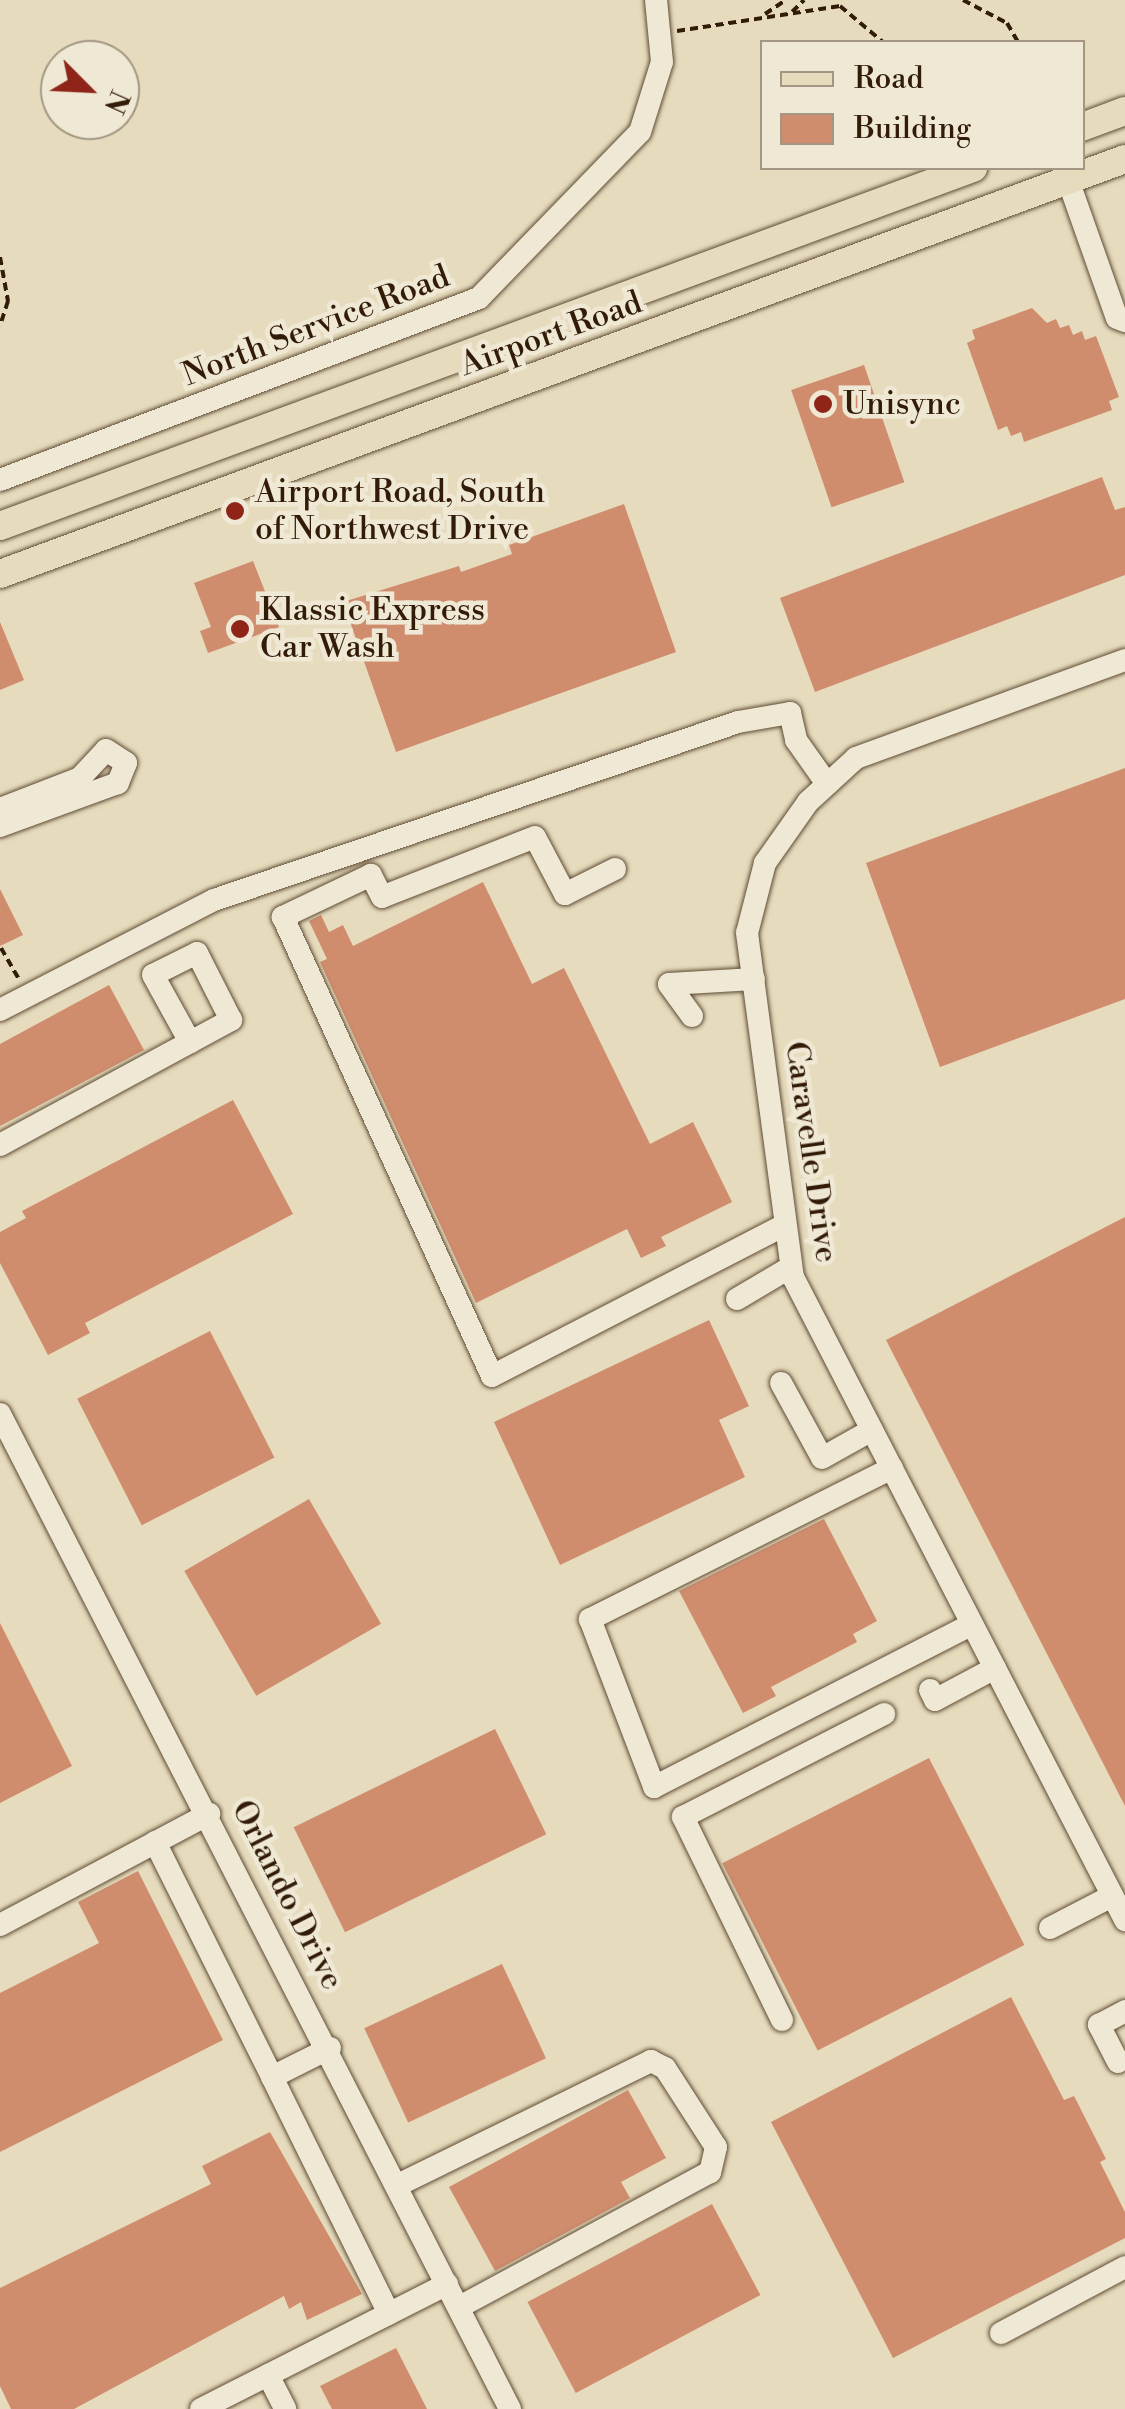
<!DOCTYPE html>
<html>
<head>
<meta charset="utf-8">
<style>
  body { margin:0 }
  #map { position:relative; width:1125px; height:2409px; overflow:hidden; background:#e6dbbd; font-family:"Libre Bodoni",serif }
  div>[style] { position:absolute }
  .building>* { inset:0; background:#cf8d6d; transform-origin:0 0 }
  .path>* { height:4px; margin-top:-2px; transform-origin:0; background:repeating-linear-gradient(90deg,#321c07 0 8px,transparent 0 13px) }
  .roads { filter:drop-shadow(0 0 2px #5f4c34) drop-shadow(0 0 2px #5f4c34) }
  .minor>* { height:22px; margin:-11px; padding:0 11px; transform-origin:11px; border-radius:11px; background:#efe8d4 }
  .major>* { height:28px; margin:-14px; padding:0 14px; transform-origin:14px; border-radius:14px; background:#e6dbbd }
  .dots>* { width:28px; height:28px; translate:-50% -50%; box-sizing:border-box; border:5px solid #efe8d4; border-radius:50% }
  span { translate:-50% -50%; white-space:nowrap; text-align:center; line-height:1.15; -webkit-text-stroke:9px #efe8d4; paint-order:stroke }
  .street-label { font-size:32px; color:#321c07 }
  .poi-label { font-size:32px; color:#321c07 }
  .left { translate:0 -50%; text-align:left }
  .legend { position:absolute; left:760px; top:40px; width:325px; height:130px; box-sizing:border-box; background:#efe8d4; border:2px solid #a39682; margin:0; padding:12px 18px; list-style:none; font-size:30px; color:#321c07 }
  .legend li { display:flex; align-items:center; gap:20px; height:50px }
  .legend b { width:50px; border:2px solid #a39682 }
  .north { position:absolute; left:40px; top:40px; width:100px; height:100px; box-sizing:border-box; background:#efe8d4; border:2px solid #a39682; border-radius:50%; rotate:114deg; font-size:28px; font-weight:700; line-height:40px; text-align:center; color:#321c07 }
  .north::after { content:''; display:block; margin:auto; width:35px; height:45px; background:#8f2418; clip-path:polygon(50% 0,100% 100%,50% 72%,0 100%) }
</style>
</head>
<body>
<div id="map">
  <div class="building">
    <i style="clip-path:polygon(1032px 308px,1047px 323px,1056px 319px,1060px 328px,1069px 325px,1073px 335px,1082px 331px,1085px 340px,1096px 336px,1119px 397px,1109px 401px,1112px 410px,1024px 442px,1021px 432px,1011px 436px,1007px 426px,998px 430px,967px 343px,975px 339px,972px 330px)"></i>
    <i style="left:864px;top:365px;width:124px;height:77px;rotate:71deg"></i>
    <i style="clip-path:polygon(1102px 477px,1115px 510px,1125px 507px,1125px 575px,815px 692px,780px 598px)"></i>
    <i style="clip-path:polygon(624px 504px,676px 652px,396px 752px,343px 602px,459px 566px,461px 572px,512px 554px,509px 545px)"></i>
    <i style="clip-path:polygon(253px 561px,279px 627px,208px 653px,200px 631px,211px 627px,194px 583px)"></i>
    <i style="clip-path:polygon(0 622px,24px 680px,0 690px)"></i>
    <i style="clip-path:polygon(1125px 768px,1125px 999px,940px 1067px,866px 863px)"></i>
    <i style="clip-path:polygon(483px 882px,532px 984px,564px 968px,650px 1144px,693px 1122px,732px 1202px,661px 1237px,666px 1246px,641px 1258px,627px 1229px,476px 1303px,320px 962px,327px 959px,309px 921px,321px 915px,329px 932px,343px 925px,353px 946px)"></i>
    <i style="clip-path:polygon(0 889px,23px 935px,0 946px)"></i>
    <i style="clip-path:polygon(109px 985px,144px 1050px,0 1126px,0 1044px)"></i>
    <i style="clip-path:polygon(233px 1100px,293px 1214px,85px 1323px,90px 1333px,48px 1355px,0 1263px,0 1232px,26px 1218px,22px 1211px)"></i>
    <i style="clip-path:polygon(1125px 1217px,1125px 1806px,886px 1340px)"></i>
    <i style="clip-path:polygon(709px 1320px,749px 1406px,719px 1420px,745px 1477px,560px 1565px,494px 1422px)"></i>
    <i style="left:210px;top:1331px;width:142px;height:149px;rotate:63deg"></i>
    <i style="left:309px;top:1499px;width:144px;height:144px;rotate:60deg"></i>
    <i style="clip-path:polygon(824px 1519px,877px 1621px,853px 1634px,857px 1642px,771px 1687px,776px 1696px,743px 1713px,679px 1591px)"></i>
    <i style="clip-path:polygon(0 1623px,72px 1766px,0 1803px)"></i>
    <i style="left:495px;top:1729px;width:117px;height:224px;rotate:64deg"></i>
    <i style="left:929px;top:1758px;width:210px;height:232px;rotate:63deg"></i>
    <i style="clip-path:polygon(138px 1871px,223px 2040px,0 2152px,0 1993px,99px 1943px,78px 1902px)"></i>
    <i style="left:502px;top:1964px;width:104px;height:152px;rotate:65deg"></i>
    <i style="clip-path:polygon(1011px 1997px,1064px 2100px,1074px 2096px,1106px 2159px,1100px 2162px,1125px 2212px,1125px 2238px,893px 2358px,771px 2122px)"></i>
    <i style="clip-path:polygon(628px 2090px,666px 2158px,621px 2182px,630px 2198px,495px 2271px,449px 2187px)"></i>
    <i style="clip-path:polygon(270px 2132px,362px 2294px,307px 2320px,301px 2302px,289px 2309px,284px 2296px,74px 2409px,11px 2409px,0 2386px,0 2288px,211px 2184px,202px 2166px)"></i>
    <i style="left:712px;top:2204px;width:103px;height:209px;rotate:62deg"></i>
    <i style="clip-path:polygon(396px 2348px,427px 2409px,332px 2409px,320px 2386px)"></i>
  </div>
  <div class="path">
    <i style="left:963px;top:0;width:50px;rotate:27.6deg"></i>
    <i style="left:1007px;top:23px;width:22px;rotate:60deg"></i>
    <i style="left:792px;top:12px;width:17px;rotate:-45deg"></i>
    <i style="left:765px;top:14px;width:25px;rotate:-34deg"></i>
    <i style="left:677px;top:31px;width:165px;rotate:-8.7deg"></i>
    <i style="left:840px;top:6px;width:56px;rotate:39.9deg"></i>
    <i style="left:0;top:257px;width:45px;rotate:79.7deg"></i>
    <i style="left:8px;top:301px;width:26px;rotate:108deg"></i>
    <i style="left:1px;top:948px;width:36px;rotate:60deg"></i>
  </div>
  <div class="roads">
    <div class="minor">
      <i style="left:1068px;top:180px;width:146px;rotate:70.5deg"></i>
      <i style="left:1117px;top:318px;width:9px;rotate:21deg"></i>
      <i style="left:0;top:480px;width:512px;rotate:-20.8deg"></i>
      <i style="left:479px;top:298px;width:231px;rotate:-45.9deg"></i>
      <i style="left:640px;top:132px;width:73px;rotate:-72.6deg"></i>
      <i style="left:662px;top:62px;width:62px;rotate:-95.5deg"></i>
      <i style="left:1125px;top:660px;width:286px;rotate:160deg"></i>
      <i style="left:856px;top:758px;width:65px;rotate:137.5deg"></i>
      <i style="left:808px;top:802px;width:75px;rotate:125.2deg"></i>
      <i style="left:765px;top:863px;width:72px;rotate:104.4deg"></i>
      <i style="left:747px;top:933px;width:347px;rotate:82.4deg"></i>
      <i style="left:793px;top:1277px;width:724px;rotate:62.69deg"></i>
      <i style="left:0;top:809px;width:86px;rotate:-21.2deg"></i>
      <i style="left:80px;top:778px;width:38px;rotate:-47deg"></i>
      <i style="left:106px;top:750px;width:24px;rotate:33deg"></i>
      <i style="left:126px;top:763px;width:22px;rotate:112deg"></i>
      <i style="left:118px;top:783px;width:126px;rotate:160deg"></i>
      <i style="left:615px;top:869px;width:56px;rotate:153.4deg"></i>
      <i style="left:565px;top:894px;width:64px;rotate:-117.8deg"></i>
      <i style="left:535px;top:837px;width:164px;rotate:158.6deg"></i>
      <i style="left:382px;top:897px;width:25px;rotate:-117deg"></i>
      <i style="left:371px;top:875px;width:98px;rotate:154.5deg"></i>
      <i style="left:283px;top:917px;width:504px;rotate:65.52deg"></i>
      <i style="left:492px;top:1376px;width:329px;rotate:-27.3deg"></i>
      <i style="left:0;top:1010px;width:241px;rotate:-27.2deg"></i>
      <i style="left:214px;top:900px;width:553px;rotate:-18.76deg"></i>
      <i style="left:738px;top:722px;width:53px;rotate:-9.8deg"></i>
      <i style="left:790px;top:713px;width:28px;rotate:77deg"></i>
      <i style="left:796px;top:740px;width:54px;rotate:54.8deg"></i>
      <i style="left:692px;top:1016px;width:39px;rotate:-126deg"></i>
      <i style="left:669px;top:984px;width:85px;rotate:-3.4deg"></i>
      <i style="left:0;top:1145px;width:263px;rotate:-28.4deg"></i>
      <i style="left:231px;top:1020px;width:75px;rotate:-116.9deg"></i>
      <i style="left:197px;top:953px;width:49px;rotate:153.4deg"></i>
      <i style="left:153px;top:975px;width:77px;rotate:61.1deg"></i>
      <i style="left:737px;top:1299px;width:63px;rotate:-30.7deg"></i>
      <i style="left:781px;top:1383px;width:85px;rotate:61.3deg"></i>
      <i style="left:822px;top:1458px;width:57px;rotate:-29.2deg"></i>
      <i style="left:0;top:1414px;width:1118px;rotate:62.86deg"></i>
      <i style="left:892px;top:1468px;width:338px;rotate:153.4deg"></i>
      <i style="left:590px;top:1619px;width:180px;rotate:69.1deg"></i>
      <i style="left:654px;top:1787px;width:357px;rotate:-27.1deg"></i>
      <i style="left:930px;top:1690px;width:11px;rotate:63deg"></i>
      <i style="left:935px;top:1700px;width:68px;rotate:-28.1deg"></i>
      <i style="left:155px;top:1842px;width:263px;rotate:63.5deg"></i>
      <i style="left:0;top:1925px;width:237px;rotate:-28deg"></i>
      <i style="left:1050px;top:1928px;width:70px;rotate:-27.3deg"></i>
      <i style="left:782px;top:2020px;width:226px;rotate:-116deg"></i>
      <i style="left:683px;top:1817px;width:226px;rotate:-27.1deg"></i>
      <i style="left:330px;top:2048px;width:65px;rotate:153.4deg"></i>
      <i style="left:272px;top:2077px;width:264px;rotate:63.7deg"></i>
      <i style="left:1118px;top:2062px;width:42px;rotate:-117.2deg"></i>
      <i style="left:1099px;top:2025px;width:30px;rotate:-28deg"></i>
      <i style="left:398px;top:2185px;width:282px;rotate:-26.1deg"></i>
      <i style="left:651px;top:2061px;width:16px;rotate:27deg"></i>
      <i style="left:665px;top:2068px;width:94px;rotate:57.2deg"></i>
      <i style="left:716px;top:2147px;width:26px;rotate:103deg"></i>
      <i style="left:710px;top:2172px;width:285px;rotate:151.7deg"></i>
      <i style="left:1001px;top:2333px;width:140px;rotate:-28deg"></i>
      <i style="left:268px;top:2375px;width:38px;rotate:63deg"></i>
      <i style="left:201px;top:2409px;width:276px;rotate:-26.9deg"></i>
    </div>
    <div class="major">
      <i style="left:1082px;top:127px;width:46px;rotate:-20.4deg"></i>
      <i style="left:0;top:526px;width:1037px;rotate:-20.2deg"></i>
      <i style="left:0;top:574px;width:1199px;rotate:-20.25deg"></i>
    </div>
  </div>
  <div class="dots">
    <i style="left:823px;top:404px;background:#8f2418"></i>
    <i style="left:235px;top:511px;background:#8f2418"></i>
    <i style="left:240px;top:629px;background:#8f2418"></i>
  </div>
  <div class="street-label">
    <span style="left:316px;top:326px;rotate:-21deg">North Service Road</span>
    <span style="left:551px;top:334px;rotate:-20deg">Airport Road</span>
    <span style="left:811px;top:1152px;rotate:82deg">Caravelle Drive</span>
    <span style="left:287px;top:1895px;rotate:63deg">Orlando Drive</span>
  </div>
  <div class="poi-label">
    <span class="left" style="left:843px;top:404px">Unisync</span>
    <span class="left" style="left:255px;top:511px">Airport Road, South<br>of Northwest Drive</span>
    <span class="left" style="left:260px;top:629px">Klassic Express<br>Car Wash</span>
  </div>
  <ul class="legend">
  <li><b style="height:12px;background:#e6dbbd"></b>Road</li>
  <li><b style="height:28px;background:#cf8d6d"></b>Building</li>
  </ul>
  <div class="north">N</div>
</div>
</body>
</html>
